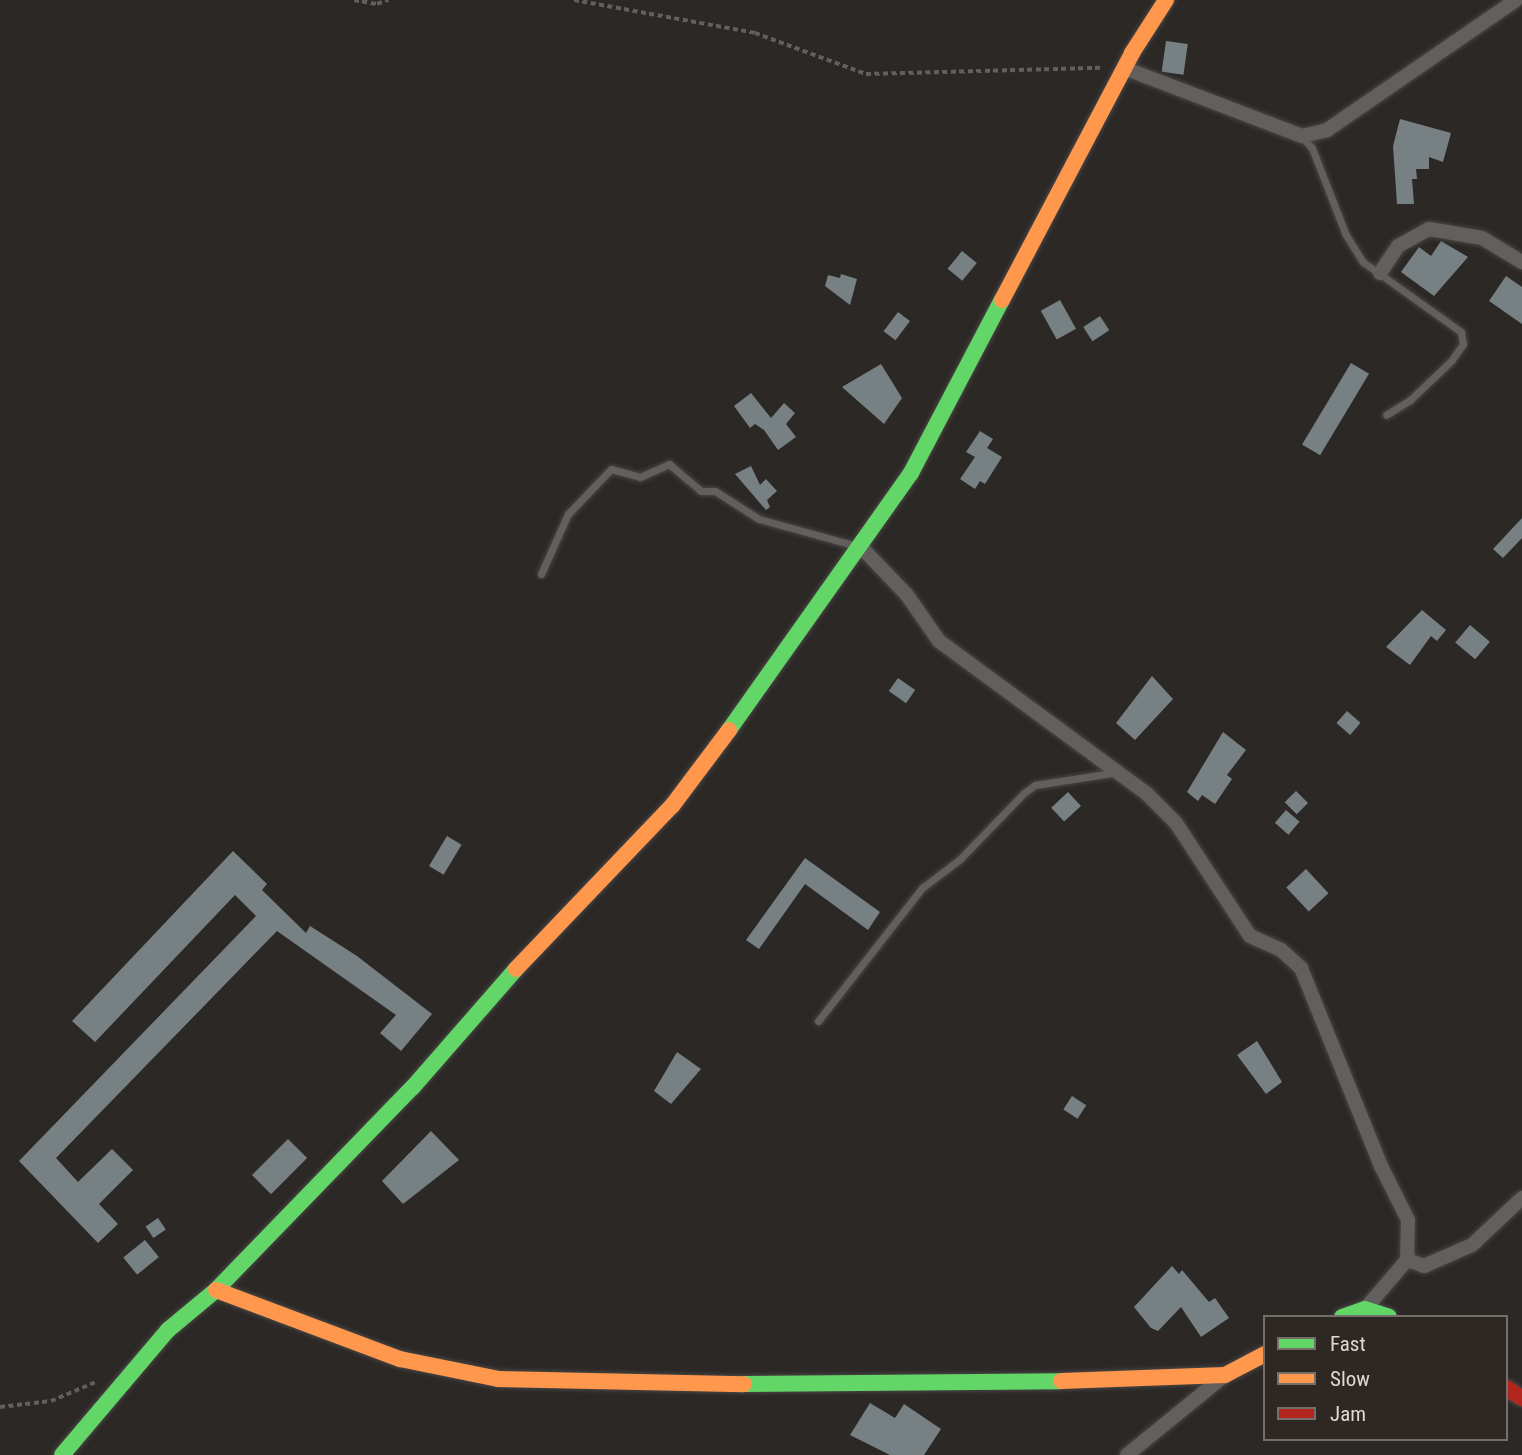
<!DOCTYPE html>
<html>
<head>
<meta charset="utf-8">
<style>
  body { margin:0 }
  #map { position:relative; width:1522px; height:1455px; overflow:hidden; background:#2b2826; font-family:"Roboto Condensed",sans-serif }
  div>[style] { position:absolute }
  .building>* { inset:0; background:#778184; transform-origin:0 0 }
  .path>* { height:3.5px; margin-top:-1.75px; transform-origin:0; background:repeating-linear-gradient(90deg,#62605f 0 5px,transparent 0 8.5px) }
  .roads { filter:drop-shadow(0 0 2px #484544) drop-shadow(0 0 2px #484544) }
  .lane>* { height:7px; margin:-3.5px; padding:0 3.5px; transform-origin:3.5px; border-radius:3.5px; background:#625f5e }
  .street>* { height:14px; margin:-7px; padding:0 7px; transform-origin:7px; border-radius:7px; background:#625f5e }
  .fast>* { height:16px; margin:-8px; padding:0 8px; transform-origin:8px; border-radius:8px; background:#63d668 }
  .slow>* { height:16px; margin:-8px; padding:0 8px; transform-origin:8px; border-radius:8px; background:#ff974d }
  .jam>* { height:16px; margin:-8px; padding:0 8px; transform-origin:8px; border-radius:8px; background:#b3261e }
  span { translate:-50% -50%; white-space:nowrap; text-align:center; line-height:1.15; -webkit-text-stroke:7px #2e2823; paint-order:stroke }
  .legend { position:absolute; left:1263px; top:1315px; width:245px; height:126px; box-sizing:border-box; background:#2e2823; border:2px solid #746f6b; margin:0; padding:9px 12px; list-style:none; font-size:21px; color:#ded9d7 }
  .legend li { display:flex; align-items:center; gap:14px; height:35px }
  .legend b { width:35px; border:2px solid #746f6b }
</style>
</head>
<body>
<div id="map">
  <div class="building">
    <i style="left:1166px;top:41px;width:22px;height:31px;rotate:8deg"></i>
    <i style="clip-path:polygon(1400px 119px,1451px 133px,1443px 162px,1429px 157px,1429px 169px,1416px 169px,1417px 179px,1412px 179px,1414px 204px,1397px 204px,1393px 146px)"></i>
    <i style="clip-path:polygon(1441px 241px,1468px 257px,1434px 296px,1401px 272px,1419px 247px,1431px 256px)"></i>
    <i style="left:962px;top:251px;width:19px;height:23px;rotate:39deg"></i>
    <i style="clip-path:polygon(841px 274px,857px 279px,850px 305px,825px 286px,828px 275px,840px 278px)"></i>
    <i style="clip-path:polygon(1506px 276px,1522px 287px,1522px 324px,1489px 301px)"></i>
    <i style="left:1060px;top:300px;width:33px;height:22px;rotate:61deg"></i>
    <i style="left:898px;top:312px;width:15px;height:24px;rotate:37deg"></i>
    <i style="left:1100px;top:316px;width:17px;height:20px;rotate:57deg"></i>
    <i style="left:1351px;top:363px;width:21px;height:95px;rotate:31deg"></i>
    <i style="clip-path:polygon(881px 364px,902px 398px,884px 424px,842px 387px)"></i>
    <i style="clip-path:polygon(751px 393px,771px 418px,784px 403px,795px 413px,786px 424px,796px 437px,778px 450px,764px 430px,755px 424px,750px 428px,734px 406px)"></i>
    <i style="clip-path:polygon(980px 431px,993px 439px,987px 448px,1002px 457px,985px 484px,980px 481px,975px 489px,960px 479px,975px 457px,966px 452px)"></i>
    <i style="clip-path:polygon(751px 466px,760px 485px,766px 479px,777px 491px,767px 500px,770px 507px,766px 510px,735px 474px)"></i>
    <i style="clip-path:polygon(1522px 518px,1522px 538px,1503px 558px,1493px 549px)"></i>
    <i style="clip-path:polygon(1422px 610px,1446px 630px,1437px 641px,1431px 636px,1410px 665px,1386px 647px)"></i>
    <i style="left:1470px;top:625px;width:26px;height:23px;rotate:40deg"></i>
    <i style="clip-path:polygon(1152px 676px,1173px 699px,1135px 740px,1116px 723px)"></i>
    <i style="left:898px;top:678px;width:21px;height:16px;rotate:35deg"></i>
    <i style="left:1347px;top:711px;width:18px;height:16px;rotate:41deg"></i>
    <i style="clip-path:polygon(1223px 732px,1246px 750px,1227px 775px,1232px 779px,1215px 804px,1202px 795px,1198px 801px,1187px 792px)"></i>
    <i style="left:1296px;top:791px;width:17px;height:16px;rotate:45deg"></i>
    <i style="left:1068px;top:792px;width:19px;height:23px;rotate:47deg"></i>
    <i style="left:1286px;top:810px;width:18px;height:17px;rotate:41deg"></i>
    <i style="left:447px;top:836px;width:17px;height:35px;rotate:31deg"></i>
    <i style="clip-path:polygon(233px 851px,267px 884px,262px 890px,306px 933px,310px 926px,357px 956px,432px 1014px,401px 1051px,380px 1033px,396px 1015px,277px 931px,56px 1158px,78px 1182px,112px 1149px,133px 1170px,99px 1204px,118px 1224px,98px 1243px,19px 1161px,256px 916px,235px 895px,95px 1042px,72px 1021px)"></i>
    <i style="clip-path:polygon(805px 858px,880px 912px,868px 930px,805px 884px,759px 949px,746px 940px)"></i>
    <i style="left:1306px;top:869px;width:33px;height:27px;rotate:47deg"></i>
    <i style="clip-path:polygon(1257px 1041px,1282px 1082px,1266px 1094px,1237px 1055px)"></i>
    <i style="clip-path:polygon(677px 1052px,701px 1069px,671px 1104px,654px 1091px)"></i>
    <i style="left:1072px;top:1096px;width:17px;height:16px;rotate:33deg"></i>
    <i style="clip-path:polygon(431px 1131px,459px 1160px,403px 1204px,382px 1181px)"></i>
    <i style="left:288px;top:1139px;width:27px;height:51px;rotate:45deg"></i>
    <i style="left:158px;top:1218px;width:14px;height:15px;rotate:56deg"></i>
    <i style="left:145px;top:1240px;width:22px;height:28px;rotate:51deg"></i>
    <i style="clip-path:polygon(1172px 1266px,1179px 1274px,1182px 1270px,1209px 1302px,1215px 1298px,1229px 1318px,1201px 1337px,1181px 1307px,1158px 1331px,1151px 1328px,1134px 1307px)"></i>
    <i style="clip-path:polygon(870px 1403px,895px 1418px,904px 1404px,941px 1429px,924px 1455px,890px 1455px,850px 1435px)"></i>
  </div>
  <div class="path">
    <i style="left:354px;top:0;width:23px;rotate:10deg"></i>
    <i style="left:377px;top:4px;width:12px;rotate:-20deg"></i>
    <i style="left:574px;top:0;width:184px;rotate:10.3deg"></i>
    <i style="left:755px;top:33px;width:118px;rotate:20.3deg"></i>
    <i style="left:866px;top:74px;width:235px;rotate:-1.5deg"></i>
    <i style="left:0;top:1407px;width:51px;rotate:-6.7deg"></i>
    <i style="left:51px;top:1401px;width:51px;rotate:-23.1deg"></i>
  </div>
  <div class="roads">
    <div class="lane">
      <i style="left:1302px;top:137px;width:15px;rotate:48deg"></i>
      <i style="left:1312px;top:148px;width:93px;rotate:68.7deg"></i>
      <i style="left:1346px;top:235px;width:32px;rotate:58deg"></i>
      <i style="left:1363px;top:262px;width:120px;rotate:35.5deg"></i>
      <i style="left:1461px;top:332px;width:12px;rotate:81deg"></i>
      <i style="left:1463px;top:344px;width:19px;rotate:125deg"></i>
      <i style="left:1452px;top:360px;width:58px;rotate:136.4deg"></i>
      <i style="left:1410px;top:400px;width:28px;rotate:148deg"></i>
      <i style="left:541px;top:574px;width:66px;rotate:-65.8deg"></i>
      <i style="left:568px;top:514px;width:62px;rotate:-46.3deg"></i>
      <i style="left:611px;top:469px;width:30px;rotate:15deg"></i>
      <i style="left:640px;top:477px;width:32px;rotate:-24deg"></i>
      <i style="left:669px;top:464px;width:42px;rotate:40.2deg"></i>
      <i style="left:701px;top:491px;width:14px"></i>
      <i style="left:715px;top:491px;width:52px;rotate:32.5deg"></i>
      <i style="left:759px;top:519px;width:102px;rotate:15.4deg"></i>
      <i style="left:818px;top:1021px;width:169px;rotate:-52deg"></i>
      <i style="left:922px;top:888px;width:48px;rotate:-37.3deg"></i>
      <i style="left:960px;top:859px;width:92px;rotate:-45.9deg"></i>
      <i style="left:1024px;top:793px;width:14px;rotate:-36deg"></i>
      <i style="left:1035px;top:785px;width:78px;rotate:-8.9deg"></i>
    </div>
    <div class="street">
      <i style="left:1124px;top:68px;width:191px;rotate:20.9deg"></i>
      <i style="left:1302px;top:136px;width:26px;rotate:-13deg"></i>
      <i style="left:1327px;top:130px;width:229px;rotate:-34.5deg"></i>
      <i style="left:1380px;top:273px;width:32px;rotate:-56deg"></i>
      <i style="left:1398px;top:246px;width:35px;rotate:-29deg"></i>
      <i style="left:1429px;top:229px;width:54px;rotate:9.6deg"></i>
      <i style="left:1482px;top:238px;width:47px;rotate:31deg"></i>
      <i style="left:861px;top:547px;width:66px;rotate:46.2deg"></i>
      <i style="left:907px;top:595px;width:56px;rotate:55.2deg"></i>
      <i style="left:939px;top:641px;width:258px;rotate:36.3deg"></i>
      <i style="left:1147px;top:794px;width:41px;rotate:45deg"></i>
      <i style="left:1176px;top:823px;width:135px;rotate:56.8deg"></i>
      <i style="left:1250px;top:936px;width:34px;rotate:24deg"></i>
      <i style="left:1281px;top:950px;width:27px;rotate:42deg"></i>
      <i style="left:1301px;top:968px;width:214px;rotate:68deg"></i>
      <i style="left:1381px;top:1166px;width:60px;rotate:63.4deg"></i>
      <i style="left:1408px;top:1220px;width:40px;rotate:91.4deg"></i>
      <i style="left:1407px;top:1260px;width:65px;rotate:130.6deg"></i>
      <i style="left:1407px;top:1260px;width:18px;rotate:19deg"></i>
      <i style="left:1424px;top:1266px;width:52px;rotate:-23.6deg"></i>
      <i style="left:1472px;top:1245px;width:69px;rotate:-43.2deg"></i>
      <i style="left:1127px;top:1455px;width:127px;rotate:-39.2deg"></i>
    </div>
    <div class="fast">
      <i style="left:729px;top:730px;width:315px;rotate:-54.7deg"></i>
      <i style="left:911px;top:473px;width:195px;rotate:-62.3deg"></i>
      <i style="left:1342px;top:1317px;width:24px;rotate:-19deg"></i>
      <i style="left:1365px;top:1309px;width:25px;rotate:18deg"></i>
      <i style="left:744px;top:1384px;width:317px;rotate:-0.5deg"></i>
      <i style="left:62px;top:1455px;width:164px;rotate:-49.7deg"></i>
      <i style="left:168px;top:1330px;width:62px;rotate:-39.8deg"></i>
      <i style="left:216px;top:1290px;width:283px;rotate:-45.9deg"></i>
      <i style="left:413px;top:1087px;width:157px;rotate:-48.9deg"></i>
    </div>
    <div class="slow">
      <i style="left:1002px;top:300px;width:279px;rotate:-62.2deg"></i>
      <i style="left:1132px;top:53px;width:63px;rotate:-57.3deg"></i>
      <i style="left:516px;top:969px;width:226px;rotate:-46.3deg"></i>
      <i style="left:672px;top:806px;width:95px;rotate:-53.1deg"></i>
      <i style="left:216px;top:1290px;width:197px;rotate:20.6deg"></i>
      <i style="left:400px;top:1359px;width:100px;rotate:11.5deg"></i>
      <i style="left:498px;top:1379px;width:246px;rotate:1.2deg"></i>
      <i style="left:1061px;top:1381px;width:164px;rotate:-2.1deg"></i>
      <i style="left:1225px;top:1375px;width:45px;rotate:-27.7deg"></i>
    </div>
    <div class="jam">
      <i style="left:1506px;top:1388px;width:19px;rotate:32deg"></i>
    </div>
  </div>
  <ul class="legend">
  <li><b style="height:9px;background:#63d668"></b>Fast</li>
  <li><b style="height:9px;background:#ff974d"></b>Slow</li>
  <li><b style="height:9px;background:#b3261e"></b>Jam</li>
  </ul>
</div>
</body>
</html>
